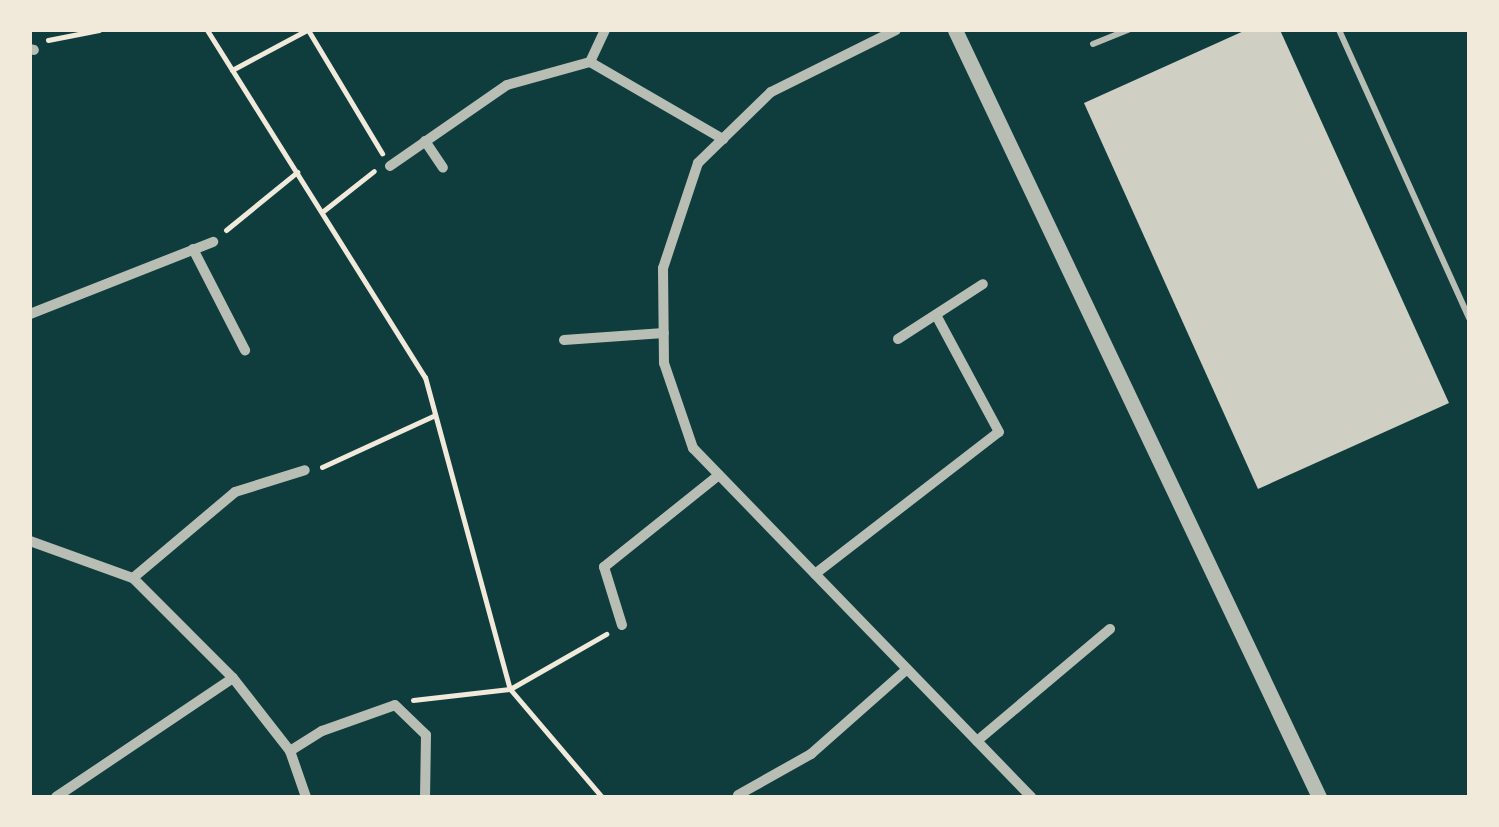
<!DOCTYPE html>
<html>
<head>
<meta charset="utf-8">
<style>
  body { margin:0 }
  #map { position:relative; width:1499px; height:827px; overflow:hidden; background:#0f3d3e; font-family:Overpass,sans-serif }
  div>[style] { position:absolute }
  .building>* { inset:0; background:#cfcfc3 }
  .path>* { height:5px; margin:-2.5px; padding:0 2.5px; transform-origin:2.5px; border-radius:2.5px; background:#f1e9da }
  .service>* { height:6px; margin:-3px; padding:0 3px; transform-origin:3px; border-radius:3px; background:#b8beb3 }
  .minor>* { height:10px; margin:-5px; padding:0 5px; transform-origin:5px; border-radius:5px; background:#b8beb3 }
  .tertiary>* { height:15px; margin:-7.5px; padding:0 7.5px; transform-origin:7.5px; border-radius:7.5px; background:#b8beb3 }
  span { translate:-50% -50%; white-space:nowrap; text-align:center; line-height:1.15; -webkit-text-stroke:10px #f1e9da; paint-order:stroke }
  .frame { position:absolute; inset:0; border:32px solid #f1e9da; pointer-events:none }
</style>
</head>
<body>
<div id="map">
  <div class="building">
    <i style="clip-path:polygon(1246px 30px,1280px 30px,1449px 403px,1258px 489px,1084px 103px)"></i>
  </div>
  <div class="path">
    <i style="left:207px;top:30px;width:410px;rotate:57.9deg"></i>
    <i style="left:425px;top:377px;width:323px;rotate:74.8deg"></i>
    <i style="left:510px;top:689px;width:142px;rotate:49.6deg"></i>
    <i style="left:308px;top:30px;width:144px;rotate:59deg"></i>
    <i style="left:48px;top:40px;width:52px;rotate:-11.1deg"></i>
    <i style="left:232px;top:70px;width:85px;rotate:-28.1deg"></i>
    <i style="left:322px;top:212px;width:66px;rotate:-38.3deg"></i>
    <i style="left:226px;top:230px;width:92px;rotate:-39.2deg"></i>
    <i style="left:322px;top:467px;width:124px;rotate:-24.7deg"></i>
    <i style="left:413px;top:700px;width:98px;rotate:-6.5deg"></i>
    <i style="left:510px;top:689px;width:111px;rotate:-29.8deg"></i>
  </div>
  <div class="service">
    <i style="left:1339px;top:30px;width:316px;rotate:65.7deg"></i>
    <i style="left:1093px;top:44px;width:38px;rotate:-22deg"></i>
  </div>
  <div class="minor">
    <i style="left:896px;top:30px;width:140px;rotate:153.6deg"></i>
    <i style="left:771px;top:92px;width:102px;rotate:135.8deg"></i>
    <i style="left:698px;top:163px;width:111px;rotate:108.4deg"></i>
    <i style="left:663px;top:268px;width:95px;rotate:89.4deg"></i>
    <i style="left:664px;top:363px;width:90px;rotate:71.2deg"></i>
    <i style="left:693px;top:448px;width:486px;rotate:45.9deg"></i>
    <i style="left:30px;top:49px;width:4px;rotate:14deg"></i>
    <i style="left:590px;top:62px;width:35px;rotate:-65deg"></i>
    <i style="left:425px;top:141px;width:32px;rotate:56deg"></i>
    <i style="left:390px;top:166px;width:142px;rotate:-34.7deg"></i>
    <i style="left:507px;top:85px;width:86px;rotate:-15.5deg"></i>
    <i style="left:590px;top:62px;width:154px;rotate:30.1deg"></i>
    <i style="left:193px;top:249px;width:114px;rotate:62.8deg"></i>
    <i style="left:30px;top:314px;width:197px;rotate:-21.5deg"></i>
    <i style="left:898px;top:339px;width:101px;rotate:-32.9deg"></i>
    <i style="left:564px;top:340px;width:100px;rotate:-4deg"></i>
    <i style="left:30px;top:541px;width:109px;rotate:19.8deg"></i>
    <i style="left:133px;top:578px;width:141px;rotate:45deg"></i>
    <i style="left:233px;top:678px;width:93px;rotate:52deg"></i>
    <i style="left:290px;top:751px;width:49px;rotate:70.8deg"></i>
    <i style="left:815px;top:574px;width:232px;rotate:-37.7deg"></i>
    <i style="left:999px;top:432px;width:133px;rotate:-118.3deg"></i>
    <i style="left:133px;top:578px;width:133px;rotate:-40.1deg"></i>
    <i style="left:235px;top:492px;width:73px;rotate:-17.4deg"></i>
    <i style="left:622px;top:625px;width:61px;rotate:-107.2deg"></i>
    <i style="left:604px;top:567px;width:147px;rotate:-38.7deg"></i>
    <i style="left:977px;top:741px;width:174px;rotate:-40.1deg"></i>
    <i style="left:290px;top:751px;width:38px;rotate:-32deg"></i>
    <i style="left:322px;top:731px;width:77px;rotate:-19.6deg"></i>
    <i style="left:395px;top:705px;width:43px;rotate:44.1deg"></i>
    <i style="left:426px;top:735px;width:62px;rotate:90.9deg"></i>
    <i style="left:738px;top:795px;width:84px;rotate:-29.3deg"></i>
    <i style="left:811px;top:754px;width:128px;rotate:-41.5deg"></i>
    <i style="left:56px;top:797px;width:213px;rotate:-33.9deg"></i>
  </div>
  <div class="tertiary">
    <i style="left:955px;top:30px;width:849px;rotate:64.61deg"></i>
  </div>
  <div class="frame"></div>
</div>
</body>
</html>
